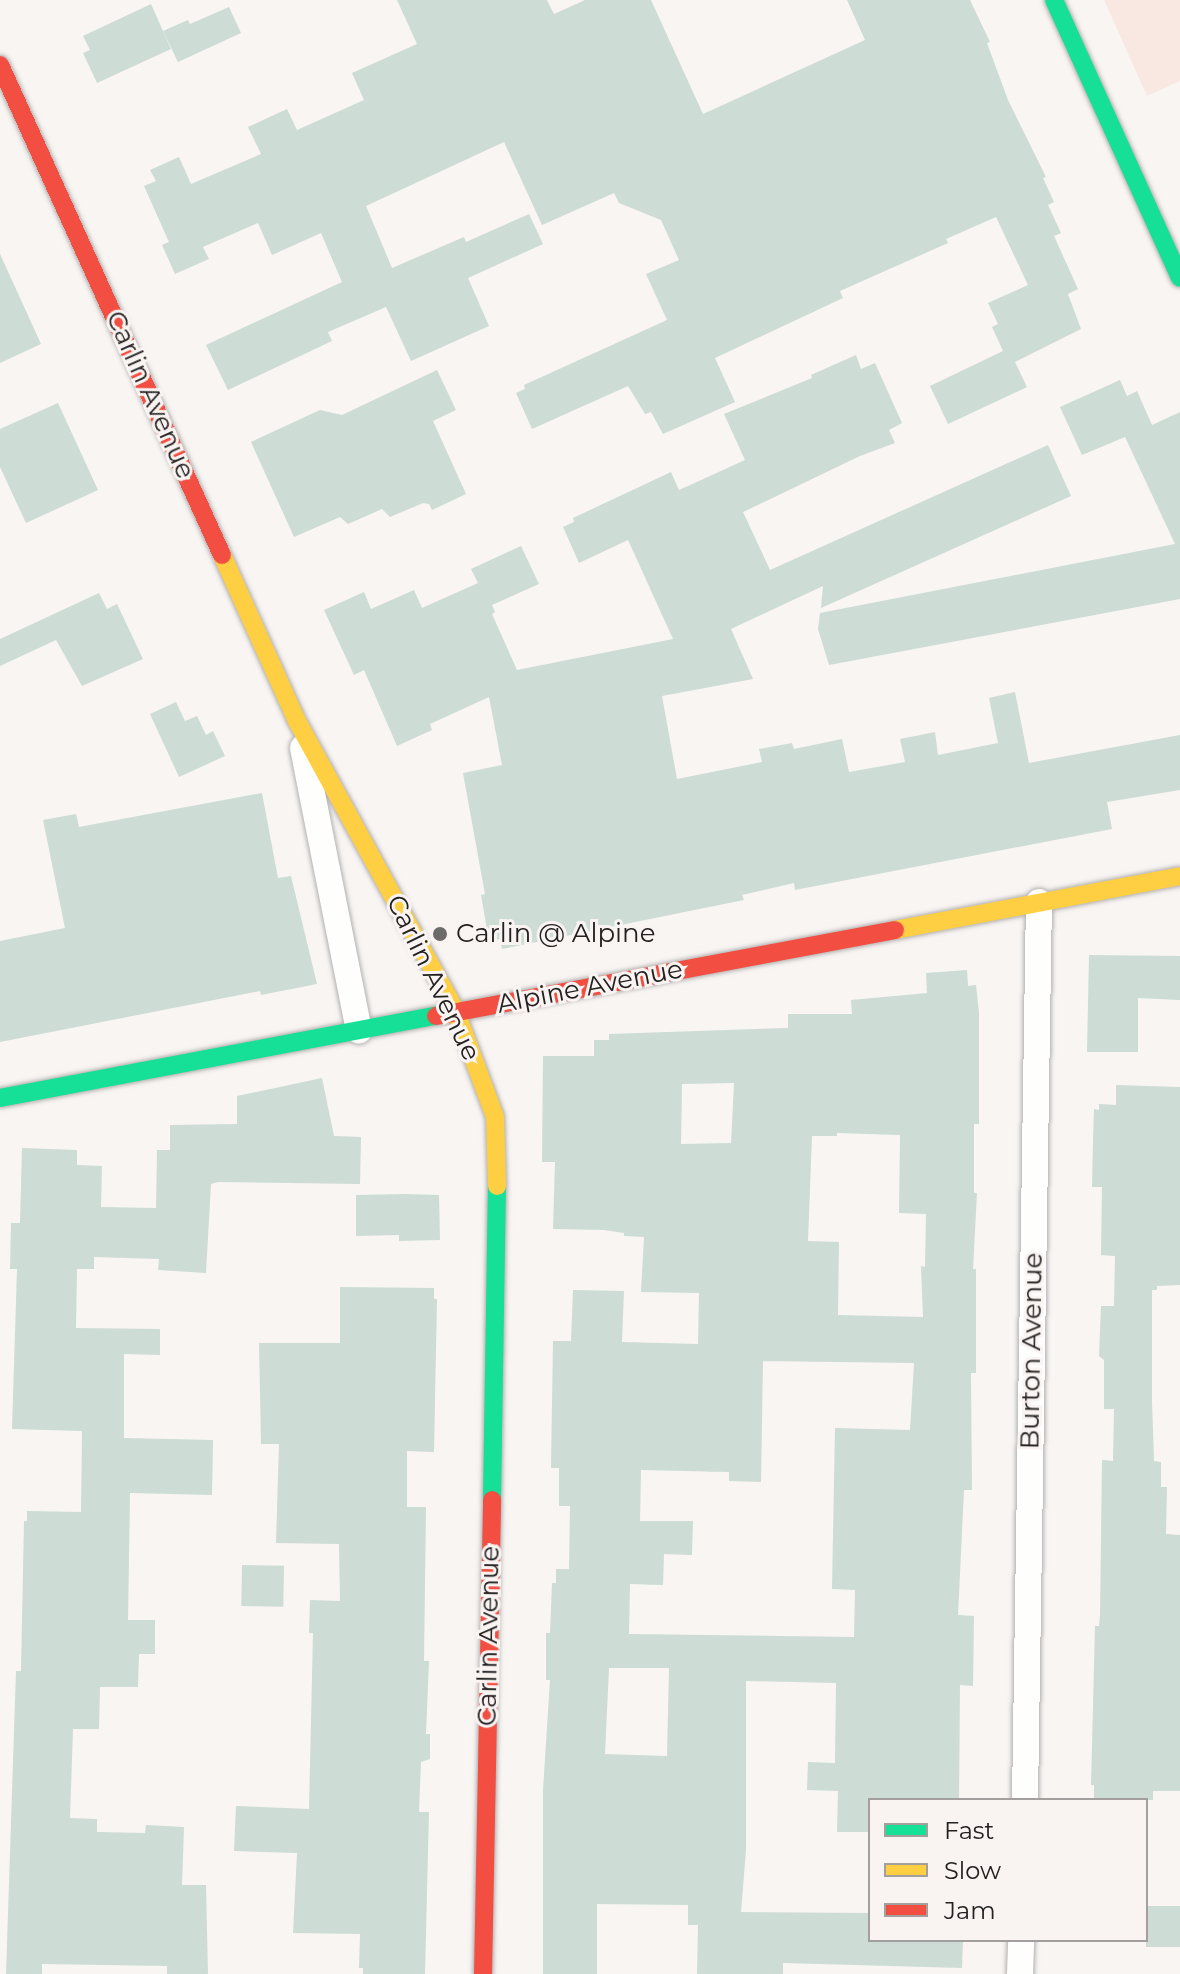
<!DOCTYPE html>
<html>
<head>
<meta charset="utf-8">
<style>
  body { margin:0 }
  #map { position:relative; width:1180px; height:1974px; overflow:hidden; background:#f8f5f3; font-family:Montserrat,sans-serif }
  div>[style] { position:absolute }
  .green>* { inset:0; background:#f9e8e2 }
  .building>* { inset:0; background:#cddcd5; transform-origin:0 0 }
  .roads { filter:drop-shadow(0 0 2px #b3b1b0) drop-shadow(0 0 2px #b3b1b0) }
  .street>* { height:26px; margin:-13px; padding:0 13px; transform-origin:13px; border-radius:13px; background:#fefefd }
  .fast>* { height:18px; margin:-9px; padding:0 9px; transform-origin:9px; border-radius:9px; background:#16e098 }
  .slow>* { height:18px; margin:-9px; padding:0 9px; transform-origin:9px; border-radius:9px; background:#ffcf43 }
  .jam>* { height:18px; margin:-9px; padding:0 9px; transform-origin:9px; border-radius:9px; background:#f24e42 }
  .dots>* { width:22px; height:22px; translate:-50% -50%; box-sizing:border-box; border:4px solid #f9f4f2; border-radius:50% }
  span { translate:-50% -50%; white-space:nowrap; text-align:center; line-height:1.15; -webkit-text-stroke:6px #f9f4f2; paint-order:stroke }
  .street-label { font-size:26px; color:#222020 }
  .poi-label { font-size:26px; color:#222020 }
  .left { translate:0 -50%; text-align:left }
  .legend { position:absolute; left:868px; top:1798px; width:280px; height:144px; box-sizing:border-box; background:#f9f4f2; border:2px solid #a39f9e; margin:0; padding:10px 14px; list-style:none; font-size:24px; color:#222020 }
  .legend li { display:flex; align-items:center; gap:16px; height:40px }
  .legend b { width:40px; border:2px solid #a39f9e }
</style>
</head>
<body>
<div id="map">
  <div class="green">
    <i style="clip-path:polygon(1104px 0,1180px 0,1180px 81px,1147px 96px)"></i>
  </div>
  <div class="building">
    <i style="clip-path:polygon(397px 0,547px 0,554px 14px,585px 0,651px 0,703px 114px,865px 40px,847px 0,970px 0,990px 42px,987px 43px,1008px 100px,1046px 177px,1043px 178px,1054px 202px,1048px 205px,1061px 233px,1054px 236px,1078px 289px,1068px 294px,1081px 329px,1015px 362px,1027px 387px,948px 424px,930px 386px,1003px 351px,992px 327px,998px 324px,988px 303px,1028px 285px,996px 217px,946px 239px,948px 243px,840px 291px,843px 298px,715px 358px,735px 402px,663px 434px,651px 412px,645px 414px,628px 386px,532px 429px,516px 393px,525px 389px,524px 385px,667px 320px,646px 274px,679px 260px,661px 220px,619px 203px,614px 193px,542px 225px,504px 142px,366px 206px,392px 268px,464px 237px,466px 242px,529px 214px,543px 244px,468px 278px,489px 326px,411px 361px,386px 307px,328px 332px,332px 341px,228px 390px,206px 345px,342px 282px,321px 233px,272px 255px,258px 223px,203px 247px,209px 259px,175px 274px,162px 245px,169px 242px,144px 186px,156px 181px,150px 170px,179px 157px,191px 184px,261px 154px,248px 127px,287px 109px,297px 130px,364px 100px,352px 73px,417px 44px)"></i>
    <i style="clip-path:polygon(151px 4px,171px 49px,97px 83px,83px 53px,90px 50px,83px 36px)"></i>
    <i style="clip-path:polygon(229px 7px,241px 33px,178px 62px,163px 31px,188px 20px,190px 24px)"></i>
    <i style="clip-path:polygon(0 254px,41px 344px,0 363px)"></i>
    <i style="clip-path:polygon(856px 355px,861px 369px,875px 363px,902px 423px,889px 430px,895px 443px,860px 456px,743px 512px,770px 570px,1048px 445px,1071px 496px,821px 608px,823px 586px,731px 629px,753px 679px,662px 696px,677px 779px,762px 762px,759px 749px,792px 743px,794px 749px,842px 739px,849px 772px,905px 762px,900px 739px,935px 732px,938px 755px,998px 743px,989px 698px,1015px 692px,1029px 763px,1180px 735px,1180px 790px,1107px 802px,1112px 829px,795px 890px,794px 883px,742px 895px,744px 900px,502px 949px,500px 939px,489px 941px,481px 895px,485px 894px,463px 773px,502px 765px,489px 697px,430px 724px,432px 730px,397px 746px,364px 670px,354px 675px,324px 610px,364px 592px,371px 609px,414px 590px,422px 608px,478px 583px,471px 569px,521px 546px,539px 584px,492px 605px,495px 612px,492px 614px,517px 670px,673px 639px,628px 540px,579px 563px,563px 527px,574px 522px,573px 518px,671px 472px,679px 490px,745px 460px,724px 414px,812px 378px,811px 375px)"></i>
    <i style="clip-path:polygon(437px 370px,456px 410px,433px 421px,466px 494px,432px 510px,429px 504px,423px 503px,390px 517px,382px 509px,348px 524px,340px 517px,294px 537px,251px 442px,320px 410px,342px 415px)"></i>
    <i style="clip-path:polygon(1120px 380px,1127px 396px,1137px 391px,1152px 425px,1180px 412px,1180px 599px,829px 665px,818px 629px,820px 613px,1175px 544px,1125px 437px,1082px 455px,1060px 407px)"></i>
    <i style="clip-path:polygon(58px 403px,98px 490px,26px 523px,0 467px,0 429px)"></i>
    <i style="clip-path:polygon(99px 593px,107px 609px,117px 604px,143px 659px,82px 686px,56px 640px,0 666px,0 639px)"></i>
    <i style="clip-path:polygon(176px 702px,185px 721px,197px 716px,206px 735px,213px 731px,225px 756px,179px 777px,150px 714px)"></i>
    <i style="clip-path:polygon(262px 793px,278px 878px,291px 876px,317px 984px,261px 995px,260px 991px,0 1042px,0 941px,65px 928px,43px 820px,76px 814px,79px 827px)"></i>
    <i style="clip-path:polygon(1089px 955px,1180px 956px,1180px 1000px,1138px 998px,1138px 1052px,1087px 1052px)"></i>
    <i style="clip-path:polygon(evenodd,967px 970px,968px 986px,976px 985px,979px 1013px,979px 1124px,974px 1124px,974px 1193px,977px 1193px,973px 1269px,976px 1269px,976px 1373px,971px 1373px,972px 1490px,964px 1490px,958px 1615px,974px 1616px,973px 1686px,960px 1685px,959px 1800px,870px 1800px,870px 1832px,837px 1832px,838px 1791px,807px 1790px,808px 1762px,835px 1763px,836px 1683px,746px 1681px,746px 1850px,741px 1912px,870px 1913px,870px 1940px,963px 1940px,962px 1968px,783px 1963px,783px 1974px,697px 1974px,698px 1925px,688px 1925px,688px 1905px,597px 1904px,597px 1974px,543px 1974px,543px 1790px,550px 1680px,546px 1680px,546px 1633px,550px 1633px,552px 1583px,556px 1583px,556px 1569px,569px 1569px,570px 1506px,559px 1506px,559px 1468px,551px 1468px,553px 1341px,571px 1341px,573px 1290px,624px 1291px,622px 1342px,698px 1344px,699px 1293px,641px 1292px,644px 1237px,624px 1236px,624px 1233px,604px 1230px,553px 1229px,555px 1162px,542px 1162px,543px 1056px,594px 1056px,594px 1040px,609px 1040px,609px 1034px,788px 1028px,788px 1014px,852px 1014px,851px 1000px,927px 993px,926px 973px,967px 970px,734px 1083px,731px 1143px,681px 1144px,682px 1084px,734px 1083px,967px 970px,837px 1133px,900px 1135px,899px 1213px,926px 1214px,925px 1267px,921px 1266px,923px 1317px,838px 1315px,839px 1242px,808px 1241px,812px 1136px,837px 1136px,837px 1133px,967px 970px,763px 1361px,914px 1363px,910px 1430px,835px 1428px,832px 1589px,855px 1590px,854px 1637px,629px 1634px,630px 1584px,663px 1585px,664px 1554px,692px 1555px,693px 1521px,640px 1521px,641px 1470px,729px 1472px,729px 1481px,761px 1482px,763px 1361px,967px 970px,609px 1668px,669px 1668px,667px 1756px,605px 1754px,609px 1668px)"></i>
    <i style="clip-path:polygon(322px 1078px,334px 1136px,361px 1137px,360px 1184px,218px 1182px,211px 1184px,206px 1273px,158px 1270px,159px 1259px,94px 1257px,94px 1269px,77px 1269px,76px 1328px,160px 1329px,160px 1355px,124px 1354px,124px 1438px,213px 1440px,212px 1495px,130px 1493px,128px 1620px,155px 1620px,155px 1654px,139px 1654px,138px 1687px,100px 1687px,99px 1729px,73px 1729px,70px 1818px,97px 1819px,97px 1832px,145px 1833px,146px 1825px,184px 1827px,182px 1885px,206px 1885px,208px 1974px,167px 1974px,167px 1966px,42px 1964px,42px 1974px,6px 1974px,16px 1671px,21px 1671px,24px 1521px,27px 1521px,27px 1511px,81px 1512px,82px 1431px,12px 1429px,17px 1269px,10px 1269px,11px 1223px,20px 1223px,22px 1148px,77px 1150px,77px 1165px,102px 1166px,101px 1207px,156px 1208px,157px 1150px,170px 1150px,170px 1125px,237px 1124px,237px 1096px)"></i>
    <i style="clip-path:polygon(1116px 1085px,1180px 1087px,1180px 1285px,1157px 1286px,1157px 1290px,1152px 1290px,1152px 1401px,1154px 1461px,1161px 1462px,1161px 1487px,1167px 1487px,1166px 1534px,1180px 1535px,1180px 1791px,1153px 1791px,1153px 1800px,1094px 1800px,1094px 1785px,1091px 1785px,1095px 1626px,1099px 1626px,1100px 1616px,1102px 1460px,1113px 1461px,1114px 1409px,1104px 1409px,1104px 1360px,1099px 1356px,1101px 1306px,1114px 1306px,1115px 1256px,1101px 1255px,1102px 1187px,1092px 1187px,1093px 1141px,1094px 1109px,1099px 1110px,1099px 1104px,1116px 1105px)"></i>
    <i style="clip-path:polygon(405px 1194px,439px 1195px,440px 1240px,399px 1241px,399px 1235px,356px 1236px,356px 1195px)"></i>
    <i style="clip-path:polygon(340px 1287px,434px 1288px,434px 1299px,437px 1299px,434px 1452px,407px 1451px,407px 1507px,426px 1507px,424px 1661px,429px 1661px,426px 1734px,430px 1734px,430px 1759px,421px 1762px,419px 1812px,429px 1812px,425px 1974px,363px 1974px,363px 1968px,359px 1968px,360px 1934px,293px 1933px,297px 1853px,234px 1851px,236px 1806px,309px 1809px,313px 1633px,309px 1633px,310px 1600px,340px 1601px,339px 1544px,276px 1543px,279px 1444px,261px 1444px,259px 1343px,340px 1343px)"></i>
    <i style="left:242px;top:1565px;width:42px;height:41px;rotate:1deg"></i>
    <i style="left:1146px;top:1906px;width:34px;height:41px"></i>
  </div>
  <div class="roads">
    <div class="street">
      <i style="left:303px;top:748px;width:288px;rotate:78.8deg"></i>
      <i style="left:1025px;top:1800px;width:898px;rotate:-89.11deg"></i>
      <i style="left:1020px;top:1974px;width:34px;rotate:-88deg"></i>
    </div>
    <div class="fast">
      <i style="left:1054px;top:0;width:305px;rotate:65.6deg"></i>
      <i style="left:0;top:1098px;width:444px;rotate:-10.7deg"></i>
      <i style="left:492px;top:1500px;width:314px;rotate:-89.1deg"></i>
    </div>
    <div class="slow">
      <i style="left:222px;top:555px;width:182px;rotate:65.7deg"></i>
      <i style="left:297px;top:721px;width:332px;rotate:61.3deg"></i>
      <i style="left:456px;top:1012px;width:112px;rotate:69.6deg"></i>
      <i style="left:495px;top:1117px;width:69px;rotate:88.3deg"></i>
      <i style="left:895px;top:930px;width:290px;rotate:-10.7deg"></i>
    </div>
    <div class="jam">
      <i style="left:0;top:65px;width:538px;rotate:65.63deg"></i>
      <i style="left:436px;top:1016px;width:467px;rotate:-10.6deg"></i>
      <i style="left:483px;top:1974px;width:474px;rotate:-88.9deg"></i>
    </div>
  </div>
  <div class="dots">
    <i style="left:440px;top:934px;background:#6d6b6a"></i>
  </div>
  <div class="street-label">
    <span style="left:150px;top:395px;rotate:66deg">Carlin Avenue</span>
    <span style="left:433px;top:978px;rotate:64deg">Carlin Avenue</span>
    <span style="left:590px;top:987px;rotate:-11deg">Alpine Avenue</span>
    <span style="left:1032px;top:1351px;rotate:-89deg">Burton Avenue</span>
    <span style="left:489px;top:1636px;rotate:-89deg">Carlin Avenue</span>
  </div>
  <div class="poi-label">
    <span class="left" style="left:456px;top:934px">Carlin @ Alpine</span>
  </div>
  <ul class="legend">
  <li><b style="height:10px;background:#16e098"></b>Fast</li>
  <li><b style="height:10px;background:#ffcf43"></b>Slow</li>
  <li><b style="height:10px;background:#f24e42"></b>Jam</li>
  </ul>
</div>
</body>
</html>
